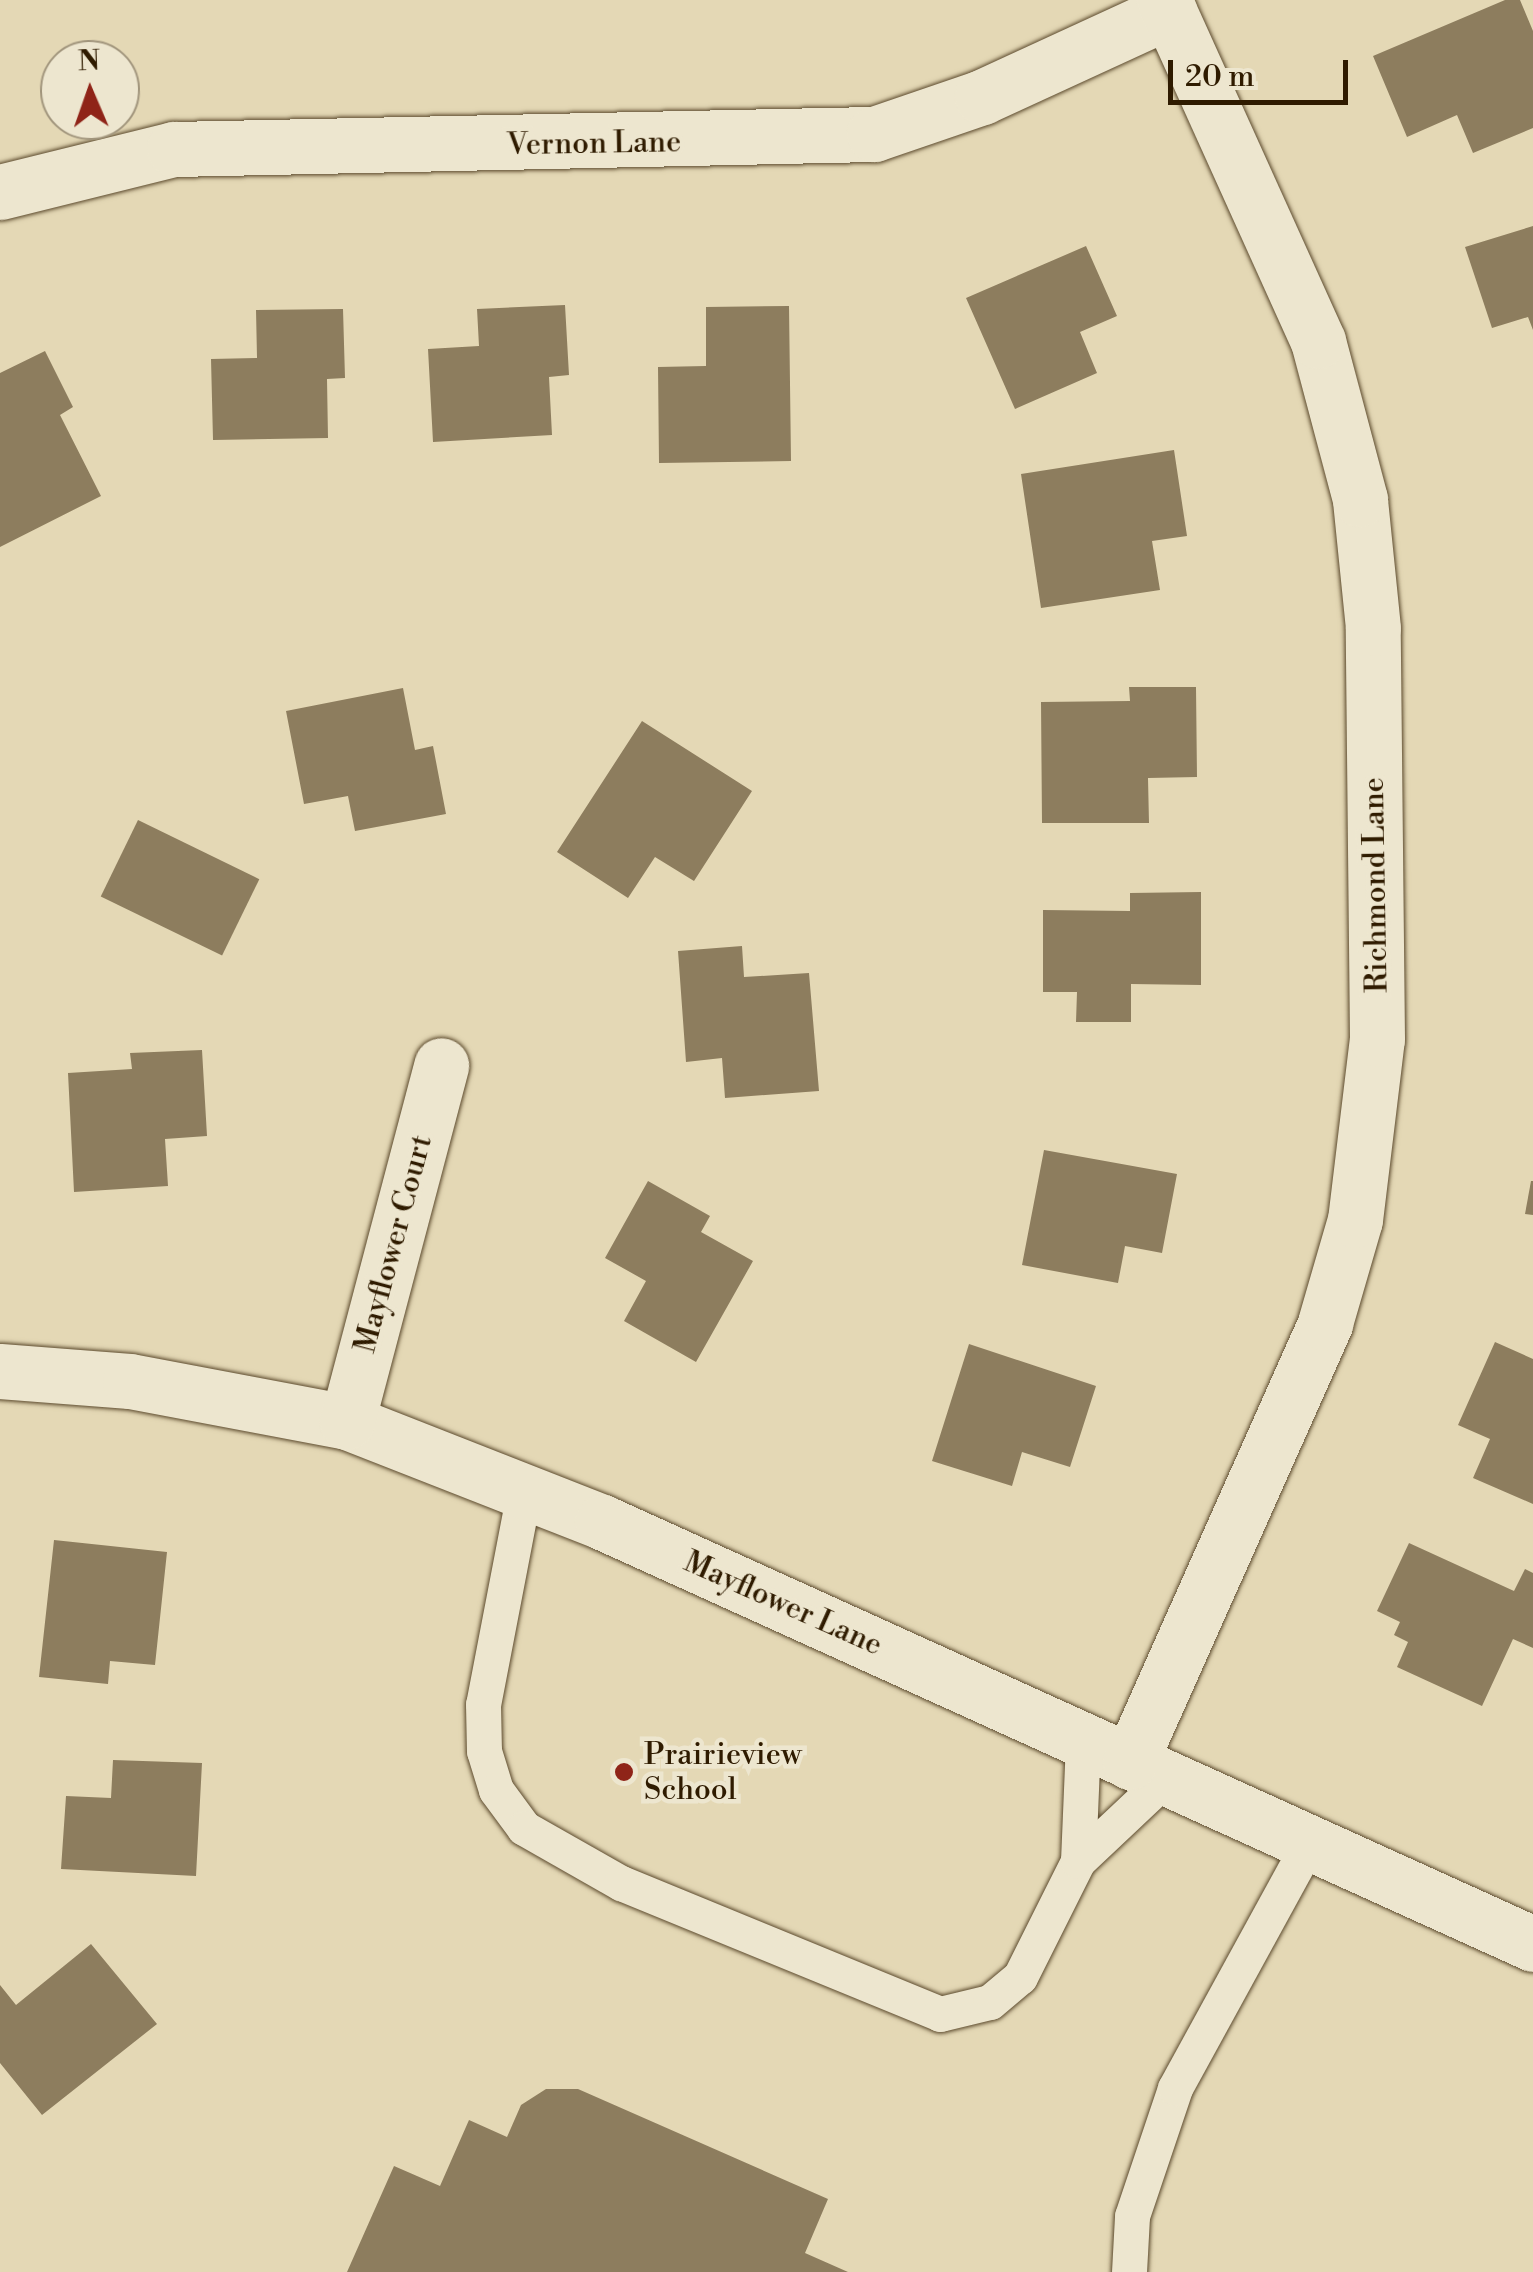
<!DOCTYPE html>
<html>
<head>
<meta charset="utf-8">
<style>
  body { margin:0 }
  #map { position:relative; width:1533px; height:2272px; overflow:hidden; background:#e4d8b5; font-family:"Libre Bodoni",serif }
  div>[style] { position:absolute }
  .building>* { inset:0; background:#8d7d5e; transform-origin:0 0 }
  .roads { filter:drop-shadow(0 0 2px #5c4a2d) drop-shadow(0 0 2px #5c4a2d) }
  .service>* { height:35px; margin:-17.5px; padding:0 17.5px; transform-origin:17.5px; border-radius:17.5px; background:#ede6cf }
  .minor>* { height:55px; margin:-27.5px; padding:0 27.5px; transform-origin:27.5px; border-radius:27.5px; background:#ede6cf }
  .dots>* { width:28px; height:28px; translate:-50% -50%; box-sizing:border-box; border:5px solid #ede6cf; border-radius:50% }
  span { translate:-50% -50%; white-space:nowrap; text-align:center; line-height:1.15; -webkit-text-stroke:9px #ede6cf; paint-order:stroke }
  .street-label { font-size:30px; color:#2f1b00 }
  .poi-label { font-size:30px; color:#2f1b00 }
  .left { translate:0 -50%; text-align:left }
  .north { position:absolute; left:40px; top:40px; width:100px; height:100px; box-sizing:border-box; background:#ede6cf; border:2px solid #a1957c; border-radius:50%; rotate:358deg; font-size:28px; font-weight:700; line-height:40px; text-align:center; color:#2f1b00 }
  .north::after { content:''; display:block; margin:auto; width:35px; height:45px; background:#8f2418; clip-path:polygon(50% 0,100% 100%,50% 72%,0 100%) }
  .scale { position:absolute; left:1168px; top:60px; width:180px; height:45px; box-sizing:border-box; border:5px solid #2f1b00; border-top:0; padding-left:12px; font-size:30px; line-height:35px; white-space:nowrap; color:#2f1b00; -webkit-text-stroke:8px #ede6cf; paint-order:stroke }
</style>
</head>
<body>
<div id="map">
  <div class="building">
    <i style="clip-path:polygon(1505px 0,1520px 0,1533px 31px,1533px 128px,1473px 153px,1457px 115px,1407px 137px,1373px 56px)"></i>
    <i style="clip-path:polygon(1533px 226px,1533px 330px,1528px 317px,1492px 328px,1465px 247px)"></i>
    <i style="clip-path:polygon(1086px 246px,1117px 316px,1080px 332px,1097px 373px,1015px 409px,966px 298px)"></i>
    <i style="clip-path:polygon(565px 305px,569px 375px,549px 377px,552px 435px,433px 442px,428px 349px,479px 346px,477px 309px)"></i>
    <i style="clip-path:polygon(789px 306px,791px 461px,659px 463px,658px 367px,706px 366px,706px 307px)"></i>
    <i style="clip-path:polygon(343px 309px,345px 378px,327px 379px,328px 438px,213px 440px,211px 359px,257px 358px,256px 310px)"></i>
    <i style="clip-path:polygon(45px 351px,73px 407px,60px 415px,101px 496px,0 547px,0 373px)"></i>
    <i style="clip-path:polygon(1174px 450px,1187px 536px,1152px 541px,1160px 590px,1041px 608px,1021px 474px)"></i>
    <i style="clip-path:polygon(1129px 687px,1196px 687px,1197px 777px,1148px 778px,1149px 823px,1042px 823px,1041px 702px,1130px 701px)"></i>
    <i style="clip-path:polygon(403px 688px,415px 750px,433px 746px,446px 814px,355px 831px,348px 796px,304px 804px,286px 711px)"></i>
    <i style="clip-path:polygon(642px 721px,752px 791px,694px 881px,655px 857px,628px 898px,557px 852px)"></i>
    <i style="left:138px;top:820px;width:135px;height:85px;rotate:26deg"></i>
    <i style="clip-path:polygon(1201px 892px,1201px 985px,1131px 984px,1131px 1022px,1076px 1022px,1077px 992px,1043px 992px,1043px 910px,1130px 911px,1130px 893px)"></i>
    <i style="clip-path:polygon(742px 946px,744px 977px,809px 973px,819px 1091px,725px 1098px,722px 1058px,686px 1062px,678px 951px)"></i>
    <i style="clip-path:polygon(202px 1050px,207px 1136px,165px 1139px,168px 1186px,74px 1192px,68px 1073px,132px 1069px,130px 1053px)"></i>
    <i style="clip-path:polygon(1044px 1150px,1177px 1174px,1162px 1253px,1125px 1246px,1118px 1283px,1022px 1265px)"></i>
    <i style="clip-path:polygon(648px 1181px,710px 1216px,701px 1232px,753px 1261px,696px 1362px,624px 1321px,646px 1281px,605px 1258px)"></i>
    <i style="clip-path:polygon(1531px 1181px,1533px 1181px,1533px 1215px,1525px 1214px)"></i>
    <i style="clip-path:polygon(1495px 1342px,1533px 1359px,1533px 1504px,1473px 1478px,1490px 1439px,1458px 1425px)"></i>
    <i style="clip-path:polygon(969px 1344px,1096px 1386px,1070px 1467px,1022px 1452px,1012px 1486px,932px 1461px)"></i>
    <i style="clip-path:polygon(54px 1540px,167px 1552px,155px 1665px,110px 1661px,108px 1684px,39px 1677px)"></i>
    <i style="clip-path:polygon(1409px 1543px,1514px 1591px,1525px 1569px,1533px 1573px,1533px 1648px,1513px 1639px,1482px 1706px,1397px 1667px,1408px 1642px,1394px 1635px,1400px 1622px,1377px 1611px)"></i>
    <i style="clip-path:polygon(113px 1760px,202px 1763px,196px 1876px,61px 1869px,66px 1796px,111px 1798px)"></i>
    <i style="clip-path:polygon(91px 1944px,157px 2024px,42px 2115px,0 2063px,0 1985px,16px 2005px)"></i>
    <i style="clip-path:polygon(546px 2089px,578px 2089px,828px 2199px,805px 2253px,848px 2272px,347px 2272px,394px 2166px,440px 2186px,469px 2120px,507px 2137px,521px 2105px)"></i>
  </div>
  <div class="roads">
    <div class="service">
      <i style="left:524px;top:1492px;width:216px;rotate:100.9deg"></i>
      <i style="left:483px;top:1704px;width:47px;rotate:88.8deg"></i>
      <i style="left:484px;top:1751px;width:41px;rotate:72.9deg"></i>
      <i style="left:496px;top:1790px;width:47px;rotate:53.6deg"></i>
      <i style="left:524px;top:1828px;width:112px;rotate:29.6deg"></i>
      <i style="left:621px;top:1883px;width:345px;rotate:22.3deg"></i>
      <i style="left:940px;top:2014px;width:51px;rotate:-13.5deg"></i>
      <i style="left:990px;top:2002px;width:39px;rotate:-40deg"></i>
      <i style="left:1020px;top:1977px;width:130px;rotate:-63.4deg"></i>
      <i style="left:1078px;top:1861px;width:121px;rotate:-43.3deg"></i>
      <i style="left:1078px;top:1861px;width:120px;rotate:-87.6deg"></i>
      <i style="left:1129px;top:2272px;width:56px;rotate:-86.9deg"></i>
      <i style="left:1132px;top:2216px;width:135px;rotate:-71.4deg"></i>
      <i style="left:1175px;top:2088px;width:279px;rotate:-61.3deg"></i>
    </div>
    <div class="minor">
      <i style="left:0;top:192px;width:179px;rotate:-13.9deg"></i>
      <i style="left:174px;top:149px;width:700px;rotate:-1.23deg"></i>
      <i style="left:874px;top:134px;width:114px;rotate:-18.9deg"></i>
      <i style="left:982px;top:97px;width:206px;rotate:-24.7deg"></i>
      <i style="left:0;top:1371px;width:130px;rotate:4.4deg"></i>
      <i style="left:130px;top:1381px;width:221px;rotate:10.7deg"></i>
      <i style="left:347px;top:1422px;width:274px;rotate:21.4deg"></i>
      <i style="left:602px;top:1522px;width:1022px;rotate:24.38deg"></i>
      <i style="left:347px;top:1422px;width:369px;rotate:-75.2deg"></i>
      <i style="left:1130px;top:1762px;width:480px;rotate:-66deg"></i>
      <i style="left:1325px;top:1323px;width:107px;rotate:-73.8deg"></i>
      <i style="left:1355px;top:1220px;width:182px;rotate:-83.1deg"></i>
      <i style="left:1377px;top:1039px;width:411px;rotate:-90.6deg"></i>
      <i style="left:1373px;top:628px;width:130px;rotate:-95.8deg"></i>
      <i style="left:1360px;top:499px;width:163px;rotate:-104.9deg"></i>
      <i style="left:1318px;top:341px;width:374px;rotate:-114.3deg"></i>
    </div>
  </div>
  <div class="dots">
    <i style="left:624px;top:1772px;background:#8f2418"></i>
  </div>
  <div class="street-label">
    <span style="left:594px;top:144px;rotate:-1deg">Vernon Lane</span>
    <span style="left:1376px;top:885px;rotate:-91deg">Richmond Lane</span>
    <span style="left:394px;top:1244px;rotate:-75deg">Mayflower Court</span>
    <span style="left:783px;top:1604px;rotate:24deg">Mayflower Lane</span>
  </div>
  <div class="poi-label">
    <span class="left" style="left:644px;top:1772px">Prairieview<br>School</span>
  </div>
  <div class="north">N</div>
  <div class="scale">20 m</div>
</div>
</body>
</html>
